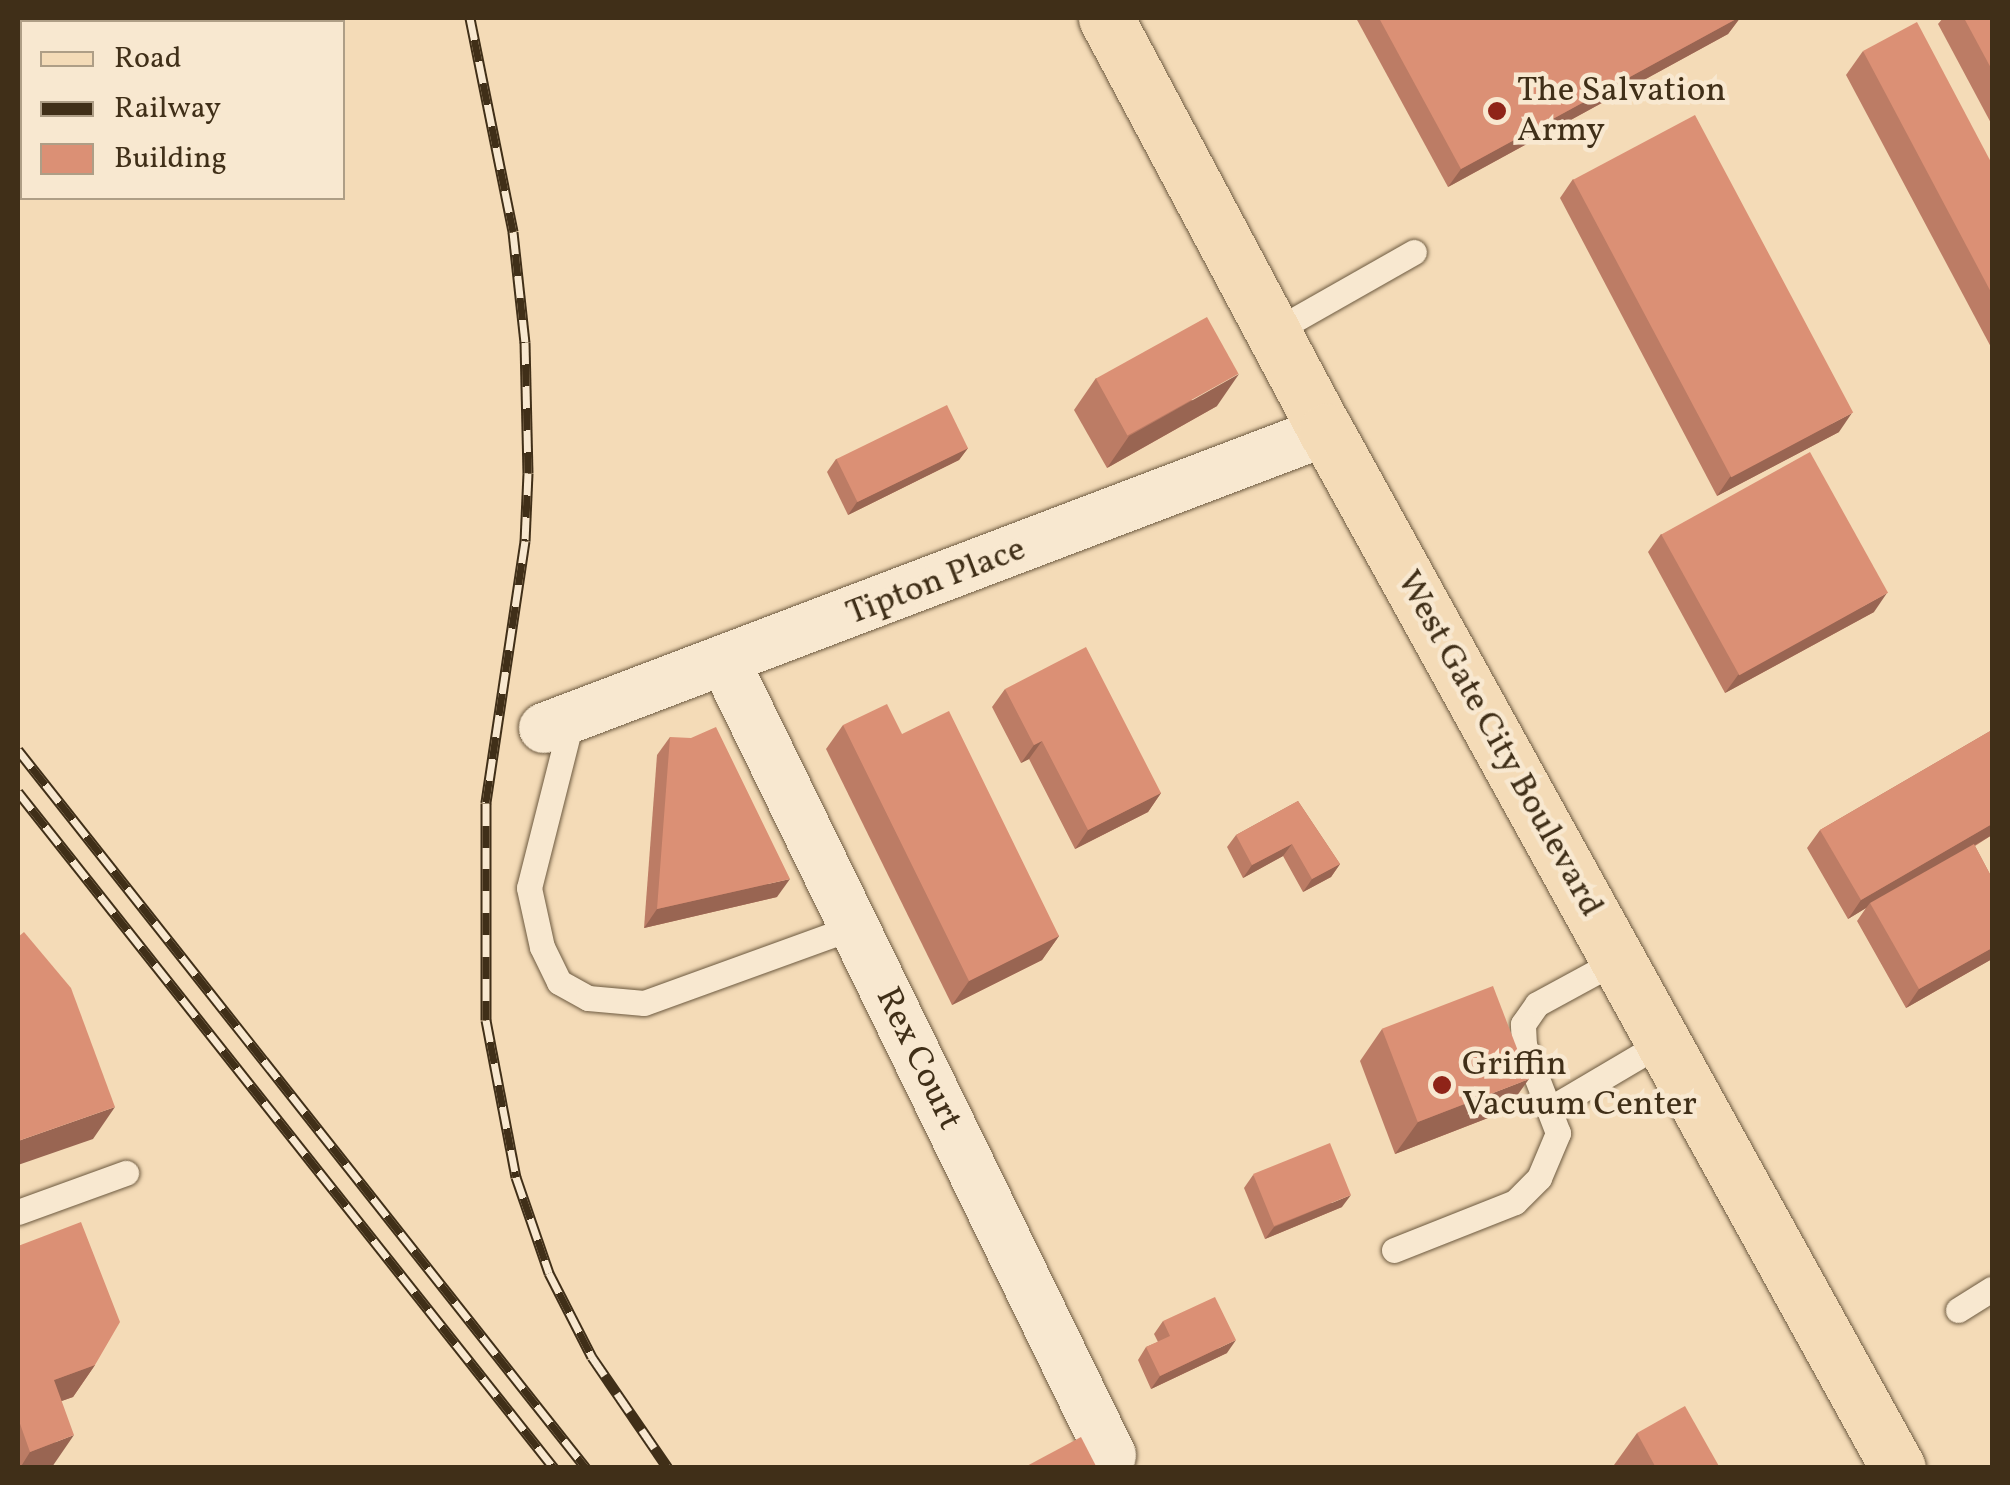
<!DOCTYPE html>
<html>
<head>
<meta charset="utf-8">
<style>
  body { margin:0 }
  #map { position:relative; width:2010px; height:1485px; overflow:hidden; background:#f4dbb7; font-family:Vollkorn,serif }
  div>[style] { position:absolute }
  .roads { filter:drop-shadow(0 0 2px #6d5a40) drop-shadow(0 0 2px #6d5a40) }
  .service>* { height:25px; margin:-12.5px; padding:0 12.5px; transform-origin:12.5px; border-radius:12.5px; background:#f8e8d0 }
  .minor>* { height:50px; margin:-25px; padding:0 25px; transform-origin:25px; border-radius:25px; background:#f8e8d0 }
  .primary>* { height:55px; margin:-27.5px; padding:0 27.5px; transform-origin:27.5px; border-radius:27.5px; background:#f4dbb7 }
  .rail>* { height:11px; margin-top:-5.5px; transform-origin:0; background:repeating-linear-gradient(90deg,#f8e8d0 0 22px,#402f18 0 44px); box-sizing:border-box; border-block:2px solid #402f18 }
  .wall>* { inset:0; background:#bc7c65 }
  .shaded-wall>* { inset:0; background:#996552 }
  .building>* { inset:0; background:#db9075; transform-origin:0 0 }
  .dots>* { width:28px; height:28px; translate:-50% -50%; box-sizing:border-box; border:5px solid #f8e8d0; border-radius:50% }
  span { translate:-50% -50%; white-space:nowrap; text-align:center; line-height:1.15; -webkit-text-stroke:9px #f8e8d0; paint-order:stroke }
  .poi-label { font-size:35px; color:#402f18 }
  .left { translate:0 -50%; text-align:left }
  .street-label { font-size:35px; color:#402f18 }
  .frame { position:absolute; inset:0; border:20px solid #402f18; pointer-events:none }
  .legend { position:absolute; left:20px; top:20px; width:325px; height:180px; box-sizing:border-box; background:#f8e8d0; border:2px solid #ae9e86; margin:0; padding:12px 18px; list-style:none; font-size:30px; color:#402f18 }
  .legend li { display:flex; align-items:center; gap:20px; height:50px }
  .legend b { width:50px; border:2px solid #ae9e86 }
</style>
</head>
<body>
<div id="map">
  <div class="roads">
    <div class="service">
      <i style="left:1273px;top:332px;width:162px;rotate:-29.6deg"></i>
      <i style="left:572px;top:718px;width:175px;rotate:104.2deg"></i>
      <i style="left:529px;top:888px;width:60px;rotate:77.6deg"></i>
      <i style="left:542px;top:947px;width:39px;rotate:64deg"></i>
      <i style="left:559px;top:982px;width:33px;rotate:29deg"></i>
      <i style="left:588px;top:998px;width:56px;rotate:5.1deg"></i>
      <i style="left:644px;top:1003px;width:223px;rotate:-19.9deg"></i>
      <i style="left:1553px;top:1107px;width:128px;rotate:-30.6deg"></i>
      <i style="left:18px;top:1212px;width:115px;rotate:-19.9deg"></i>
      <i style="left:1394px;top:1250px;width:130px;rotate:-21.6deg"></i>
      <i style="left:1515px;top:1202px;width:34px;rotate:-45deg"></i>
      <i style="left:1539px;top:1178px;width:49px;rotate:-67.1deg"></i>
      <i style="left:1558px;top:1133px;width:94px;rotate:-111.1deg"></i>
      <i style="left:1524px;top:1045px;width:21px;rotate:-93deg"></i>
      <i style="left:1523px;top:1024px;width:24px;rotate:-55deg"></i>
      <i style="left:1537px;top:1004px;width:92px;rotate:-28.5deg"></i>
      <i style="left:1958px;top:1310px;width:40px;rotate:-32deg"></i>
    </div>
    <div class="minor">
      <i style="left:726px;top:664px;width:880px;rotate:64.05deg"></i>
      <i style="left:544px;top:728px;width:837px;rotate:-20.8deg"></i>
    </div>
    <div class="primary">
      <i style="left:1106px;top:18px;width:468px;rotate:62deg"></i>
      <i style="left:1326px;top:431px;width:1184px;rotate:61.12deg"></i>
    </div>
  </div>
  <div class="rail">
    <i style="left:470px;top:18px;width:218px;rotate:78.6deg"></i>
    <i style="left:513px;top:232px;width:111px;rotate:83.8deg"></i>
    <i style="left:525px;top:342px;width:131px;rotate:88.7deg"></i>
    <i style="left:528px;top:473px;width:68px;rotate:92.5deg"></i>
    <i style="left:525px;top:541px;width:265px;rotate:98.5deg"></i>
    <i style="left:486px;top:803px;width:217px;rotate:90deg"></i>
    <i style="left:486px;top:1020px;width:160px;rotate:79.2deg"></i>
    <i style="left:516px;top:1177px;width:102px;rotate:71deg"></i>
    <i style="left:549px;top:1273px;width:94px;rotate:62.9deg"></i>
    <i style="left:592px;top:1357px;width:135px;rotate:55.6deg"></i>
    <i style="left:18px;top:750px;width:916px;rotate:51.65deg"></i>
    <i style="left:18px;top:792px;width:863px;rotate:51.59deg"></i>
  </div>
  <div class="wall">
    <i style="clip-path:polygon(20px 18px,267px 18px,252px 22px,22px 22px,22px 24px)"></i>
    <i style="clip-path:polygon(1356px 18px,1740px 18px,1728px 34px,1448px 187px)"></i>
    <i style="clip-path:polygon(1943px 18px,1992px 18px,1992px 125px,1938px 24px)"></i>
    <i style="clip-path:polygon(1863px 51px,1992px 164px,1992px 349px,1846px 75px)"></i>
    <i style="clip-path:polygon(1573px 179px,1839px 432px,1717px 496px,1560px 198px)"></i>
    <i style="clip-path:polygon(1096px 378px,1217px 406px,1107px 468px,1074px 410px)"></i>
    <i style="clip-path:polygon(968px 448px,959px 460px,848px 515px,827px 472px,836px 459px)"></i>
    <i style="clip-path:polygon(1661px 534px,1874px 612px,1725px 693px,1648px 552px)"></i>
    <i style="clip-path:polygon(1005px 689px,1161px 793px,1148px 812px,1075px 849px,1029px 759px,1021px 763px,992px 707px)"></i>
    <i style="clip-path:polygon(843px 725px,902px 734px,1059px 936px,1042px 960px,952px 1005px,826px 749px)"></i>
    <i style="clip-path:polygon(1992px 730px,1992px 835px,1975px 846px,1992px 878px,1992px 959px,1906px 1008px,1857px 921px,1866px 908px,1848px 919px,1807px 848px,1820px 830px)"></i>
    <i style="clip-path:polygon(670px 737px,777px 897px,644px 928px,657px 755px)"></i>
    <i style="clip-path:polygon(1298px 801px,1340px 864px,1331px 877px,1303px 892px,1283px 856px,1243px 878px,1227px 847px,1236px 835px)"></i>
    <i style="clip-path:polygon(1382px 1029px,1506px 1111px,1395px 1154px,1360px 1061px)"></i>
    <i style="clip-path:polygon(1253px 1175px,1342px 1207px,1265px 1239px,1244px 1188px)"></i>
    <i style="clip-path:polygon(18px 1246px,95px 1365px,73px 1397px,61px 1401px,52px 1467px,18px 1468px)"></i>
    <i style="clip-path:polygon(1163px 1321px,1227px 1353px,1151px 1389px,1138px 1360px,1146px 1347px,1158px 1342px,1154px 1334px)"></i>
    <i style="clip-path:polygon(1637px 1433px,1720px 1468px,1616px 1468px,1614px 1465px)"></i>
  </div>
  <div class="shaded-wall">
    <i style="clip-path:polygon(210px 18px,267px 18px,252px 22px,195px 22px)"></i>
    <i style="clip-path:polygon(1738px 18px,1740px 18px,1728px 34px,1448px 187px,1461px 169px)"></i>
    <i style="clip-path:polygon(1239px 374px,1217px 406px,1107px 468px,1129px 436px)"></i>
    <i style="clip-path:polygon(1852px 413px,1839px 432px,1717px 496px,1730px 477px)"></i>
    <i style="clip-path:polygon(968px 448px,959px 460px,848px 515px,857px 502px)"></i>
    <i style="clip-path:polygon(1887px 593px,1874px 612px,1725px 693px,1738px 675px)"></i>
    <i style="clip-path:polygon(1042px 741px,1029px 759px,1021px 763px,1034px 745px)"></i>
    <i style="clip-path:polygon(1161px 793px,1148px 812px,1075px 849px,1088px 830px)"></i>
    <i style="clip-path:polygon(1992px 824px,1992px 835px,1872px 905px,1870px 903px,1866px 908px,1848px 919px,1861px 900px)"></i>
    <i style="clip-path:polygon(1292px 844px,1283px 856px,1243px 878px,1252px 865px)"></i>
    <i style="clip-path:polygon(1340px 864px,1331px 877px,1303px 892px,1312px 879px)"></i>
    <i style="clip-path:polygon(790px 879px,777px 897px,644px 928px,657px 909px)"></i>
    <i style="clip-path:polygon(1059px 936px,1042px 960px,952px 1005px,969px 981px)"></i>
    <i style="clip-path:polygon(1992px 948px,1992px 959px,1906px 1008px,1919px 989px)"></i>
    <i style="clip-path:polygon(1529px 1079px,1506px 1111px,1395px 1154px,1418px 1122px)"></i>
    <i style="clip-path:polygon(115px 1107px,93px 1139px,18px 1165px,18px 1141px)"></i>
    <i style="clip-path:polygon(1351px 1195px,1342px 1207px,1265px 1239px,1274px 1227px)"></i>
    <i style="clip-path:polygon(1236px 1340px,1227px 1353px,1151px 1389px,1160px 1376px)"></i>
    <i style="clip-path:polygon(95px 1365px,73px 1397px,31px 1412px,54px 1380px)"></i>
    <i style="clip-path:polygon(74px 1435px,52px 1467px,20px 1468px,30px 1452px)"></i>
  </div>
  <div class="building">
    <i style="left:45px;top:18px;width:165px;height:4px"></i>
    <i style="clip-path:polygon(1379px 18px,1738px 18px,1461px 169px)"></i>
    <i style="clip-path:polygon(1964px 18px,1992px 18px,1992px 70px)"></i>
    <i style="clip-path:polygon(1917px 22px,1992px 164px,1992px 294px,1863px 51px)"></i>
    <i style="left:1695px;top:115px;width:337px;height:138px;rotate:62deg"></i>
    <i style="left:1207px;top:317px;width:65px;height:127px;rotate:61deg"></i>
    <i style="left:947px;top:405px;width:48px;height:123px;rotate:64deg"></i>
    <i style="left:1810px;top:452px;width:161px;height:170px;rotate:61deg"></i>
    <i style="clip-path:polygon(1086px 647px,1161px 793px,1088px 830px,1042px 741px,1034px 745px,1005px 689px)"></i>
    <i style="clip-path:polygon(887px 704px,902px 734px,949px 711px,1059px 936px,969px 981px,843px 725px)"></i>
    <i style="clip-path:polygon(716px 727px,790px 879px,657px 909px,670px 737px,691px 738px)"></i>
    <i style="clip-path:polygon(1992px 730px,1992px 824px,1861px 900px,1820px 830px)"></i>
    <i style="clip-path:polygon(1298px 801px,1340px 864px,1312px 879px,1292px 844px,1252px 865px,1236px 835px)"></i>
    <i style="clip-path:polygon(1974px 844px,1992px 878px,1992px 948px,1919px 989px,1870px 903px)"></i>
    <i style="clip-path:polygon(24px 932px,71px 988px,115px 1107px,18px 1141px,18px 937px)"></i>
    <i style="left:1493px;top:986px;width:100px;height:119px;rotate:69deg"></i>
    <i style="left:1330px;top:1143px;width:56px;height:83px;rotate:68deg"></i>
    <i style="clip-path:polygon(81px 1222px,120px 1322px,95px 1365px,54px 1380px,74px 1435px,30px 1452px,18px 1418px,18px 1246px)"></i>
    <i style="clip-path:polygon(1215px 1297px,1236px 1340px,1160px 1376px,1146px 1347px,1170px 1336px,1163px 1321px)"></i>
    <i style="clip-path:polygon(1685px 1406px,1720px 1468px,1656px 1468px,1637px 1433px)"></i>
    <i style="clip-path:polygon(1081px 1437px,1097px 1468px,1023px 1468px)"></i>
  </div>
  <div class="dots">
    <i style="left:1497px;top:111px;background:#8f2418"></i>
    <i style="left:1442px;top:1085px;background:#8f2418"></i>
  </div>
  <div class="poi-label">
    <span class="left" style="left:1517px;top:111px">The Salvation<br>Army</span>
    <span class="left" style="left:1462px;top:1085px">Griffin<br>Vacuum Center</span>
  </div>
  <div class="street-label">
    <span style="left:936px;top:582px;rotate:-21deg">Tipton Place</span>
    <span style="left:1499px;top:744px;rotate:61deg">West Gate City Boulevard</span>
    <span style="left:918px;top:1059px;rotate:64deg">Rex Court</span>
  </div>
  <div class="frame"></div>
  <ul class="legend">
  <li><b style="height:12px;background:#f4dbb7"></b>Road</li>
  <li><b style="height:12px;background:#402f18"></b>Railway</li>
  <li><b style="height:28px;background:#db9075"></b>Building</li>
  </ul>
</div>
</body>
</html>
